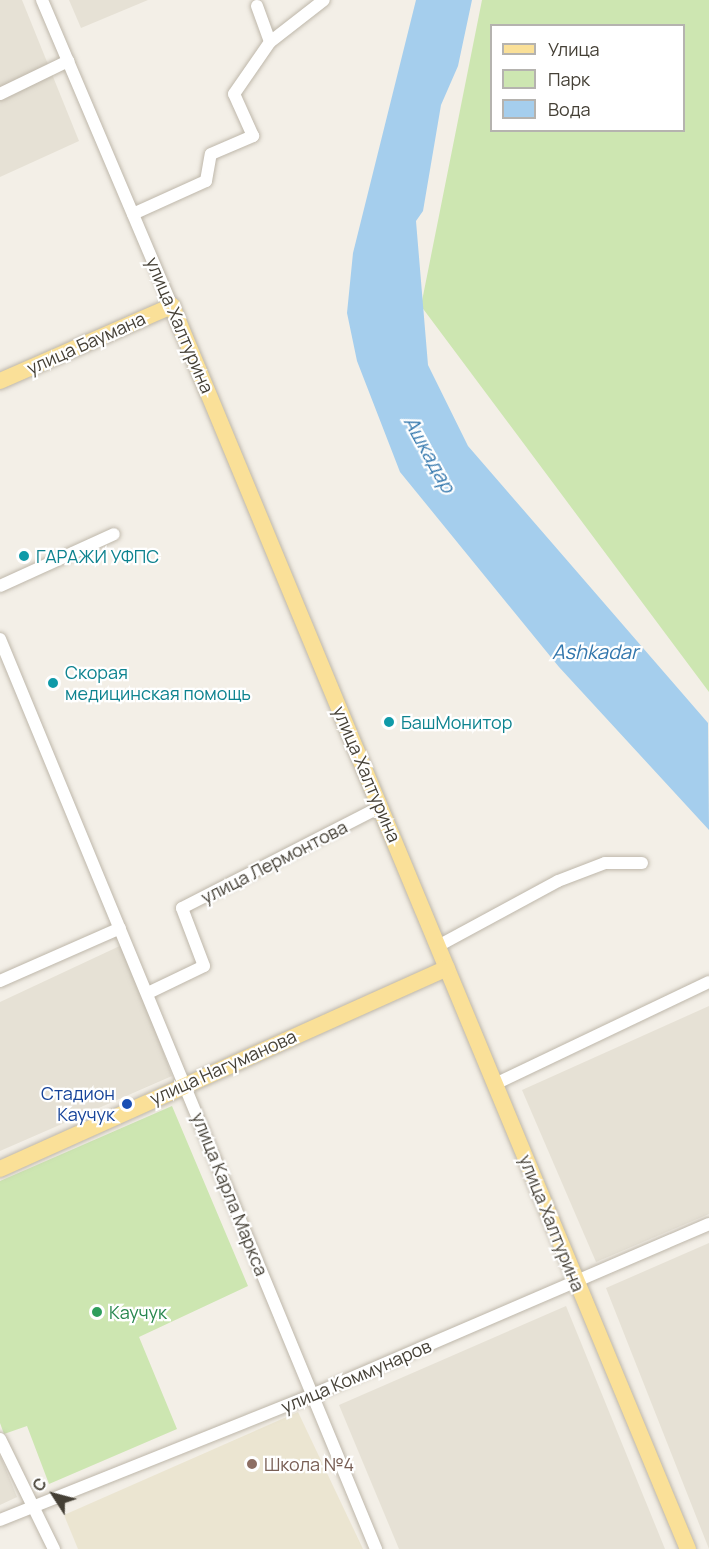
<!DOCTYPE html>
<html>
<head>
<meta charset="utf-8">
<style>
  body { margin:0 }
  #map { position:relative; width:709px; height:1549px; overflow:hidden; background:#f3efe7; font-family:Manrope,sans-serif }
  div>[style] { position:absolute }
  .residential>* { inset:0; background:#e6e1d5 }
  .education>* { inset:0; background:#ebe5d1 }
  .green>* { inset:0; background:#cde6b1 }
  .water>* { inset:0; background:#a5ceed }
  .roads { filter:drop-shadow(0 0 2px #beb7aa) drop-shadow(0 0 2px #beb7aa) }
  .minor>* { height:12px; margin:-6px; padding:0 6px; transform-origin:6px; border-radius:6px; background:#fff }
  .major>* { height:16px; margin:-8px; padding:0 8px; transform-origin:8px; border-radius:8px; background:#fae098 }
  .dots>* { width:16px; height:16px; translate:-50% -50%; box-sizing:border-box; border:3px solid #fff; border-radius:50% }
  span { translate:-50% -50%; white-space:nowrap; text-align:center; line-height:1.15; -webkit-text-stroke:4.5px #fff; paint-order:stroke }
  .street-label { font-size:18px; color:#454036 }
  .culture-label { font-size:18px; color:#0d838f }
  .left { translate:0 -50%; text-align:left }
  .transit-label { font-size:18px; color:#164399 }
  .right { translate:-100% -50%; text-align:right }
  .leisure-label { font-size:18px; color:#27864d }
  .education-label { font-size:18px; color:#785e54 }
  .water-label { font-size:20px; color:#3377ad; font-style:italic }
  .legend { position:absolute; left:490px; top:24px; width:195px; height:108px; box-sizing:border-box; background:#fff; border:2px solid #b5b3af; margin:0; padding:8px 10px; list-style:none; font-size:18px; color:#454036 }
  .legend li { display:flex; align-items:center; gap:12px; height:30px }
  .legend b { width:30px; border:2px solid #b5b3af }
  .north { position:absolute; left:24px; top:1465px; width:60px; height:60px; -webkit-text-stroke:4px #fff; paint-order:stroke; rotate:306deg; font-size:16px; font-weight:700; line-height:24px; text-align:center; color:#454036 }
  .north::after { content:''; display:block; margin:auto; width:21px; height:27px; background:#454036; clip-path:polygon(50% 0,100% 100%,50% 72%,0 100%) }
</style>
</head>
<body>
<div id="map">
  <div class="residential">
    <i style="clip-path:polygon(0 0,22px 0,79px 141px,0 177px)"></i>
    <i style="clip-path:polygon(69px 0,148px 0,81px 28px)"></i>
    <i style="clip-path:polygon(124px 944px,172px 1076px,0 1151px,0 1002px)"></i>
    <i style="clip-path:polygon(709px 1006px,709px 1214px,596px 1262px,522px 1090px)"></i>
    <i style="clip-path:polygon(709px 1243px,709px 1549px,606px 1288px)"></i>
    <i style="clip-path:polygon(566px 1306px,665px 1549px,399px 1549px,339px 1405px)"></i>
    <i style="clip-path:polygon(0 1455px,17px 1497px,0 1505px)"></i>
  </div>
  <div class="education">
    <i style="clip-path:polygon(298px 1412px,363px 1549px,78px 1549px,64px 1515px)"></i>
  </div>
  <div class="green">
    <i style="clip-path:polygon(evenodd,482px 0,709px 0,709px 692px,421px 306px,482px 0,492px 26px,684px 26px,684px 130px,492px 130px,492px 26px)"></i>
    <i style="clip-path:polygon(172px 1106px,248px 1286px,139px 1337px,177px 1429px,49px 1484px,27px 1426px,4px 1434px,0 1423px,0 1181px)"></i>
  </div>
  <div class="water">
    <i style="clip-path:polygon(416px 0,472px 0,458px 66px,441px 105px,423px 211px,416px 221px,428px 365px,468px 446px,708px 723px,709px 830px,559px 667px,400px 472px,357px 361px,347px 313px,353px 253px)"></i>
  </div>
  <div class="roads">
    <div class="minor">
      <i style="left:42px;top:0;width:332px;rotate:67deg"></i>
      <i style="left:257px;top:6px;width:38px;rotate:70deg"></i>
      <i style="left:0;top:94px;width:76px;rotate:-25.9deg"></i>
      <i style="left:133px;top:214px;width:80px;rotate:-24.3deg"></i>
      <i style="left:206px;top:181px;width:27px;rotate:-80deg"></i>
      <i style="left:211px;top:154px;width:46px;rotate:-23.2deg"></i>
      <i style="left:253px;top:136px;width:46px;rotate:-114.3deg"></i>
      <i style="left:234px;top:94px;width:63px;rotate:-55.3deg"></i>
      <i style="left:270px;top:42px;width:68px;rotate:-37.9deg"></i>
      <i style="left:0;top:586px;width:125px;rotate:-24.5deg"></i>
      <i style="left:0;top:639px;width:985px;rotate:67.55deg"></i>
      <i style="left:438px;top:946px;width:136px;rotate:-28.4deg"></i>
      <i style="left:558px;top:881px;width:50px;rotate:-21deg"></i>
      <i style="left:605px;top:863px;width:37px"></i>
      <i style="left:0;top:981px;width:131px;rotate:-23.8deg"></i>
      <i style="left:148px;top:993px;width:62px;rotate:-25.7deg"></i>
      <i style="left:204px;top:966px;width:62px;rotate:-110.8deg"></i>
      <i style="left:182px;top:908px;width:222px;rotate:-27deg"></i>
      <i style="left:495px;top:1084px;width:237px;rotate:-25.5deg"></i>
      <i style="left:0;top:1439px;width:123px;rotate:63.9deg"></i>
      <i style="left:0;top:1520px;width:336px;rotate:-21.8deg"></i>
      <i style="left:312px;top:1395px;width:432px;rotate:-23.3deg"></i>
    </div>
    <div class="major">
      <i style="left:0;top:381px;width:188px;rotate:-23.6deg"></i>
      <i style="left:172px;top:306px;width:1346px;rotate:67.46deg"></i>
      <i style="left:0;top:1169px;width:490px;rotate:-24.2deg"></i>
    </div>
  </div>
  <div class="dots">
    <i style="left:24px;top:556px;background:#0f9aa8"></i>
    <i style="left:53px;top:683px;background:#0f9aa8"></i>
    <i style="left:389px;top:722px;background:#0f9aa8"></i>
    <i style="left:127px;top:1104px;background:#1a4fb4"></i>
    <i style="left:97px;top:1312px;background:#2e9e5b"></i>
    <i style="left:252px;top:1464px;background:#8d6e63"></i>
  </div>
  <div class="street-label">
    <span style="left:180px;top:325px;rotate:67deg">улица Халтурина</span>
    <span style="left:86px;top:343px;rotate:-24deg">улица Баумана</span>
    <span style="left:367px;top:774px;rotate:67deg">улица Халтурина</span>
    <span style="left:274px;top:862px;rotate:-27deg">улица Лермонтова</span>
    <span style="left:223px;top:1067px;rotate:-24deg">улица Нагуманова</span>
    <span style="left:230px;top:1194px;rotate:68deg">улица Карла Маркса</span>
    <span style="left:552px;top:1223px;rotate:68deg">улица Халтурина</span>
    <span style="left:356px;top:1376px;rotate:-23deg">улица Коммунаров</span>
  </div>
  <div class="culture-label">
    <span class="left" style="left:36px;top:556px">ГАРАЖИ УФПС</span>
    <span class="left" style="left:65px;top:683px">Скорая<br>медицинская помощь</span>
    <span class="left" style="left:401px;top:722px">БашМонитор</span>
  </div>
  <div class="transit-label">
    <span class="right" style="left:115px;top:1104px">Стадион<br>Каучук</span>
  </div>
  <div class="leisure-label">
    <span class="left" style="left:109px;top:1312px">Каучук</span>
  </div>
  <div class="education-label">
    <span class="left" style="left:264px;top:1464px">Школа №4</span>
  </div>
  <div class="water-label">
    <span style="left:430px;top:454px;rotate:61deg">Ашкадар</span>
    <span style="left:595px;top:651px">Ashkadar</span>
  </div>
  <ul class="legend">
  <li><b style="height:8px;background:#fae098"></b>Улица</li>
  <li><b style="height:16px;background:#cde6b1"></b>Парк</li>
  <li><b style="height:16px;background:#a5ceed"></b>Вода</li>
  </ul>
  <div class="north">С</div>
</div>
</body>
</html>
